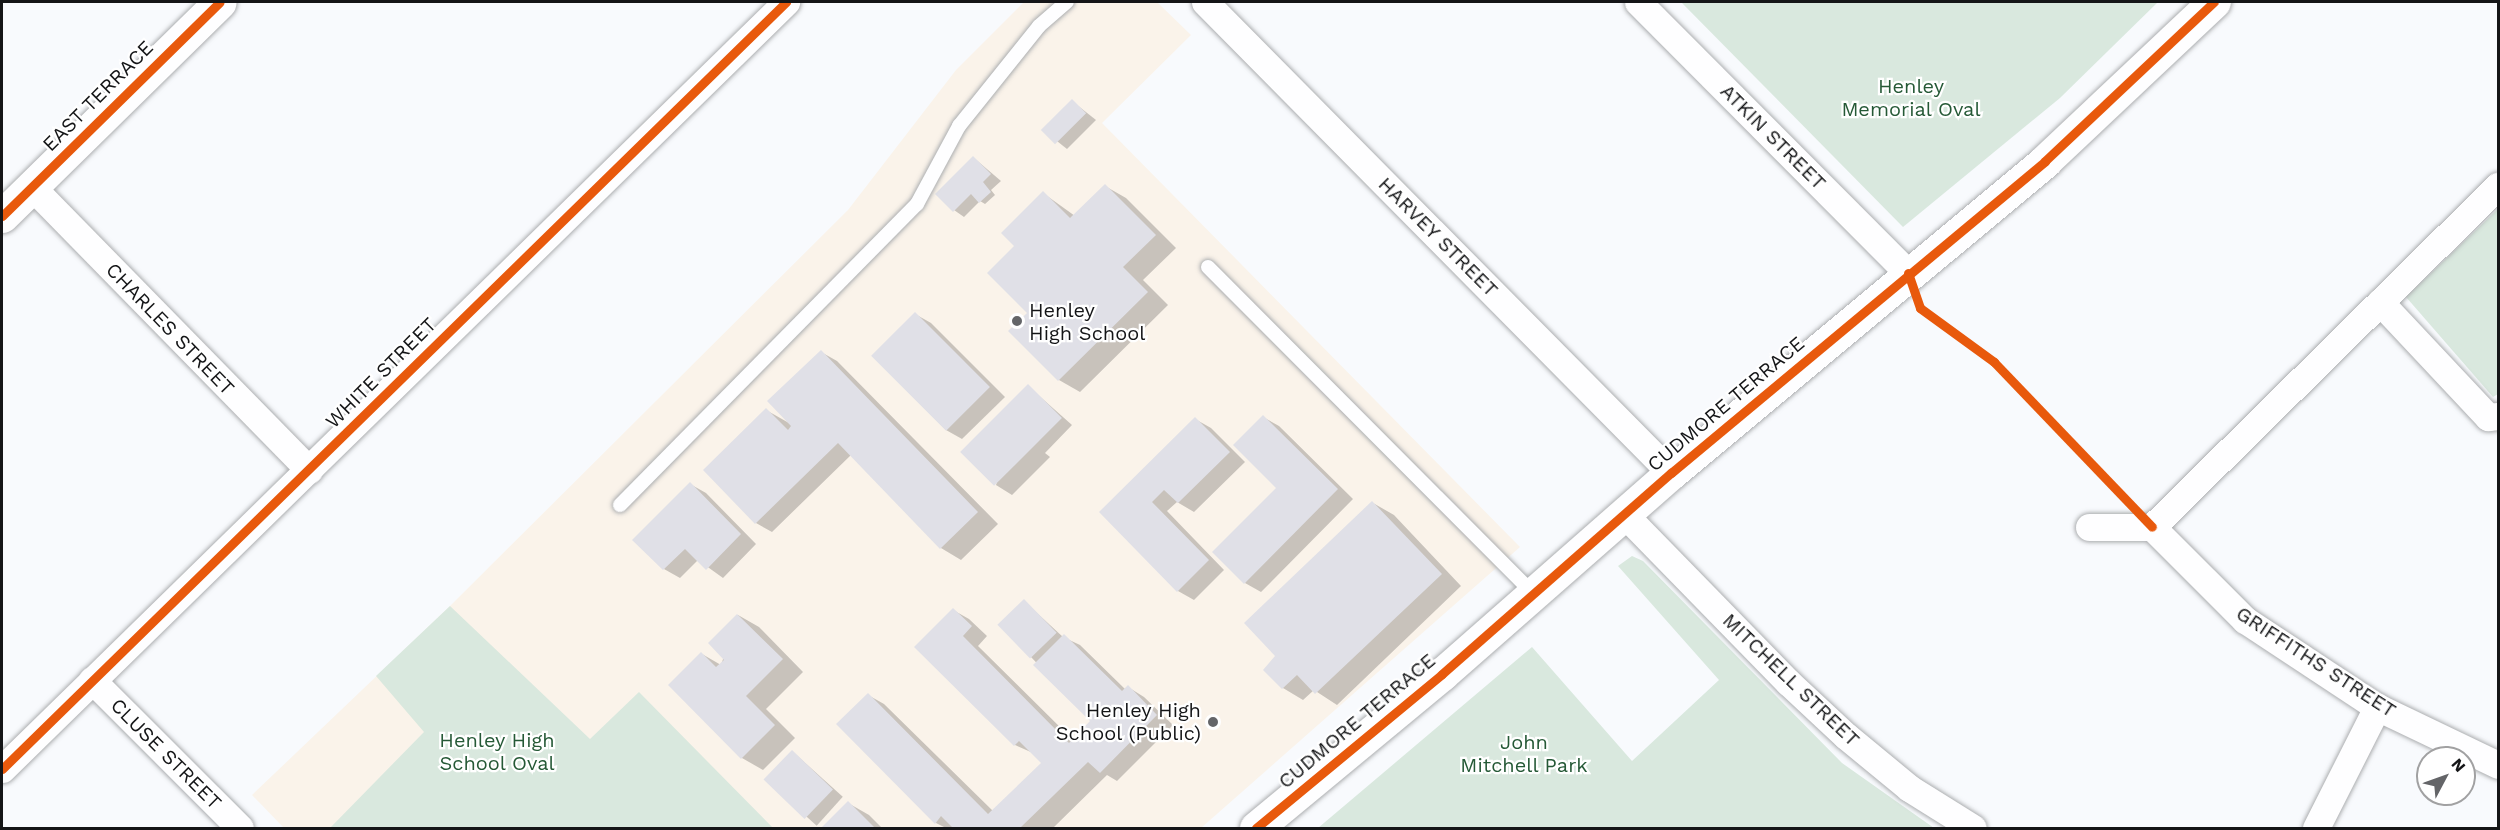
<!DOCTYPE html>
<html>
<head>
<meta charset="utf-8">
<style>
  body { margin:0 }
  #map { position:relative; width:2500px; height:830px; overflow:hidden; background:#f8fafd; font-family:"Work Sans",sans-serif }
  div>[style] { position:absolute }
  .education>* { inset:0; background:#faf3ea }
  .green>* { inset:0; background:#d9e8de }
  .shadow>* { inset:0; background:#0003; transform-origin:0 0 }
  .building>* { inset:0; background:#e0e0e7; transform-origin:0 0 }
  .roads { filter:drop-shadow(0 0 2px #acaeb0) drop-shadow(0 0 2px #acaeb0) }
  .service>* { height:14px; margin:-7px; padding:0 7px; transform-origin:7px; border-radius:7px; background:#fefeff }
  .minor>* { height:27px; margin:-13.5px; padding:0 13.5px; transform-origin:13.5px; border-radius:13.5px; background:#fefeff }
  .tertiary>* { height:33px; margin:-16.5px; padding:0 16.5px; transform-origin:16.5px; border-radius:16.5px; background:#fefeff }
  .cycleway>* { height:9px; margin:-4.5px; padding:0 4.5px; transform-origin:4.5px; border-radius:4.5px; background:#e8590c }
  .dots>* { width:16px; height:16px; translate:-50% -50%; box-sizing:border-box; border:3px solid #fff; border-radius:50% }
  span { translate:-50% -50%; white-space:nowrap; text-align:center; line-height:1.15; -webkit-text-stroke:4.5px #fff; paint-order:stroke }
  .park-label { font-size:20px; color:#255936 }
  .street-label { font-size:20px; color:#141517 }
  .poi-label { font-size:20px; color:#141517 }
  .left { translate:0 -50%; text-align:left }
  .right { translate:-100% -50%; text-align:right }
  .frame { position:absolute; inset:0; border:3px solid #141517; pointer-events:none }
  .north { position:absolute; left:2416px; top:746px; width:60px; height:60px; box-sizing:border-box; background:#fff; border:2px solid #a1a1a2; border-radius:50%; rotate:49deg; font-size:16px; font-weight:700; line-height:24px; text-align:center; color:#141517 }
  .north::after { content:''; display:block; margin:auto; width:21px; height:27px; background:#646568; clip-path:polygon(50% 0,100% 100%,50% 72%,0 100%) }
</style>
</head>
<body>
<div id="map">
  <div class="education">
    <i style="clip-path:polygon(1024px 2px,1157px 2px,1191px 35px,1102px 123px,1520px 547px,1201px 828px,284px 828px,252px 795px,450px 606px,848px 210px,956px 70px)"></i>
  </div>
  <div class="green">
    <i style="clip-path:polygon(1681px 2px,2158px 2px,2060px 98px,1903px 227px)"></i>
    <i style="clip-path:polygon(2498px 209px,2498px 394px,2493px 397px,2406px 297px)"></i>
    <i style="clip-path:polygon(1632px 556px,1643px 561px,1842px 763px,1934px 828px,1318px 828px,1532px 647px,1632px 761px,1719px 680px,1618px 566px)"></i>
    <i style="clip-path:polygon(450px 606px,590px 739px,639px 692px,773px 828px,330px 828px,424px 732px,376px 676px)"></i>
  </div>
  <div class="shadow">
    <i style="clip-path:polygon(1072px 101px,1096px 120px,1067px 149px,1043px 130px)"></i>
    <i style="clip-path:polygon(974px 158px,1001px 181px,991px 190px,995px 195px,985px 204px,980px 201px,964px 217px,954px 210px)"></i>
    <i style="clip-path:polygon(1105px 186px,1126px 198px,1176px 248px,1143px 280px,1168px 305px,1080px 392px,1059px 380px,1011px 331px,1029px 313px,1016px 246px,1043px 193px,1075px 216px)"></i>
    <i style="clip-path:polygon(915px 314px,931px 323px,1005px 397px,962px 439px,946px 430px,873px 356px)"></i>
    <i style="clip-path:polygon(821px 352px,837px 361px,998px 524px,961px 560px,941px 548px,851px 455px,772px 532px,756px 523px,766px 410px,789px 423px)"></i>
    <i style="clip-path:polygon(1028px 386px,1072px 425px,1045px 453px,1050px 457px,1012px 495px,996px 485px)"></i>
    <i style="clip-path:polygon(1263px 417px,1279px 426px,1353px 499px,1261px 592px,1245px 583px,1278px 488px)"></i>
    <i style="clip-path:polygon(1195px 419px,1211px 428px,1245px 462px,1194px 512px,1177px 502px,1167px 511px,1224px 570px,1194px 600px,1178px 591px,1101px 512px)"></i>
    <i style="clip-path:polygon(690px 484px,706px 493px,756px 544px,723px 578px,698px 560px,680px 578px,664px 569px)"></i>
    <i style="clip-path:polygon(1373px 503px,1394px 515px,1461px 586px,1337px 705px,1314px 690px,1303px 700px,1283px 688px,1277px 656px)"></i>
    <i style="clip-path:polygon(1024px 601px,1063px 637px,1080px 645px,1126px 690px,1128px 687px,1144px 697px,1173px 725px,1117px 781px,1107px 775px,1053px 828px,946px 828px,936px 823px,868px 695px,884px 704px,993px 811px,1043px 763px,1033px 753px,1015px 745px,916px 647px,953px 610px,969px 619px,987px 636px,978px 646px,1073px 740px,1092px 721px,1031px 657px)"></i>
    <i style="clip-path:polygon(738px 615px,759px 627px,803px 672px,766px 709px,795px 738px,763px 770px,742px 758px,702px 654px,721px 665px)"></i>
    <i style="left:793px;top:752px;width:67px;height:39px;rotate:42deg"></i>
    <i style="clip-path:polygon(848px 803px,869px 815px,882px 828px,823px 828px)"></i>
  </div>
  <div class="building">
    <i style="left:1072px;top:99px;width:20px;height:44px;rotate:45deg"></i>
    <i style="clip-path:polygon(973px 156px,991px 174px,983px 182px,991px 192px,979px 203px,971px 194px,953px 212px,935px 194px)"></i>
    <i style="clip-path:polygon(1105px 184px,1156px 235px,1123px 267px,1148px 292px,1058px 381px,1008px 331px,1027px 313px,987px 273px,1014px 246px,1001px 233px,1043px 191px,1070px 218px)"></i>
    <i style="left:915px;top:312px;width:106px;height:62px;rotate:45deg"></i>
    <i style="clip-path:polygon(821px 350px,978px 512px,940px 549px,838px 443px,755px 524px,703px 470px,766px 408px,788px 430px,791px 426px,767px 401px)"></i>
    <i style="left:1028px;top:384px;width:48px;height:96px;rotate:45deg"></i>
    <i style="clip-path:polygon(1263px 415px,1338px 489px,1244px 584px,1212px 552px,1276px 488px,1233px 445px)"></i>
    <i style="clip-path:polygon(1195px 417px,1230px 452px,1178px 503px,1164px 490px,1152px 502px,1209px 560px,1177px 592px,1099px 512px)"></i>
    <i style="clip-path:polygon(690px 482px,741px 534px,706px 570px,685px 549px,663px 570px,632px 540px)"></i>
    <i style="clip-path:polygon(1372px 501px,1442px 574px,1315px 694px,1297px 675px,1282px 689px,1263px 670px,1275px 656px,1244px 623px)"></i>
    <i style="left:1024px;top:599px;width:47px;height:37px;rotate:46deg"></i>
    <i style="clip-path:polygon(953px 608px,972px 626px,963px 636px,1069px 743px,1090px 721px,1033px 665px,1064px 634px,1122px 691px,1128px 685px,1157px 715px,1100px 773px,1088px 762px,1020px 828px,953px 828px,941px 816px,935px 824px,836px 724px,868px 693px,988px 814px,1041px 763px,1019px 741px,1014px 746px,914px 647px)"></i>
    <i style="clip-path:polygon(737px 614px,783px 659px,746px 696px,775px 725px,741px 759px,668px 685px,701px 652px,716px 667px,724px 660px,708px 643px)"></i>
    <i style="left:792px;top:750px;width:57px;height:41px;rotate:44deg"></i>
    <i style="clip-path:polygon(848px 801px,875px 828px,821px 828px)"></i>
  </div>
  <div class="roads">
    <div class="service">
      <i style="left:1208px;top:267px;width:460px;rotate:45.1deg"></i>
      <i style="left:620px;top:505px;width:423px;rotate:-45.4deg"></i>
      <i style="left:917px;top:204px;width:89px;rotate:-61.7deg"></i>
      <i style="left:959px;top:126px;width:128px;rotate:-51.3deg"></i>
      <i style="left:1039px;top:26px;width:37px;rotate:-41deg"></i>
    </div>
    <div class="minor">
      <i style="left:1205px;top:2px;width:663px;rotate:45.31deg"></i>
      <i style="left:1638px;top:2px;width:383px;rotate:45.1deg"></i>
      <i style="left:32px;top:187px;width:396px;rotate:45.6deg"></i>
      <i style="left:2380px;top:302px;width:158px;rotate:46.8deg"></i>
      <i style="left:2488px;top:417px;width:10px;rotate:-6deg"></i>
      <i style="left:1624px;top:514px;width:235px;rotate:45.7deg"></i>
      <i style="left:1788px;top:682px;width:79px;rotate:43deg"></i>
      <i style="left:1846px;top:736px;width:82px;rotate:39.5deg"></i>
      <i style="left:1909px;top:788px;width:75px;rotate:32deg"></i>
      <i style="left:2089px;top:527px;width:63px"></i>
      <i style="left:2152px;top:527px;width:486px;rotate:-44.6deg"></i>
      <i style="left:2152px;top:527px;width:132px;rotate:45deg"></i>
      <i style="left:2245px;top:620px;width:158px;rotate:33.4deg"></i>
      <i style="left:2377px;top:707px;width:134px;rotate:25.6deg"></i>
      <i style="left:92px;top:680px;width:209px;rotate:45deg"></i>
      <i style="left:2px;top:769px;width:1097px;rotate:-44.37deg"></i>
      <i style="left:2316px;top:828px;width:136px;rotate:-63.2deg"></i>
    </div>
    <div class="tertiary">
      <i style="left:2px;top:216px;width:305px;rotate:-44.5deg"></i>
      <i style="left:1256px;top:828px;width:241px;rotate:-39.6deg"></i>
      <i style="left:1442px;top:674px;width:305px;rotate:-41.3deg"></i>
      <i style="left:1671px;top:473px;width:487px;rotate:-39.8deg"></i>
      <i style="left:2045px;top:161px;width:232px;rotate:-43.3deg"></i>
    </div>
  </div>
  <div class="cycleway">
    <i style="left:2px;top:216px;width:305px;rotate:-44.5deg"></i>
    <i style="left:1908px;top:273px;width:37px;rotate:71deg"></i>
    <i style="left:1920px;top:308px;width:92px;rotate:36.1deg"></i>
    <i style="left:1994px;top:362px;width:228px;rotate:46.2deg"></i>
    <i style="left:2px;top:769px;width:1097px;rotate:-44.37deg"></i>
    <i style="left:1256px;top:828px;width:241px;rotate:-39.6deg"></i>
    <i style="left:1442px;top:674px;width:305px;rotate:-41.3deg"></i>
    <i style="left:1671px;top:473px;width:487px;rotate:-39.8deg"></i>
    <i style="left:2045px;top:161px;width:232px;rotate:-43.3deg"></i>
  </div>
  <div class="dots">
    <i style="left:1017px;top:321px;background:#646568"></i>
    <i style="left:1213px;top:722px;background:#646568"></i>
  </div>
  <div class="park-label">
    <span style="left:1911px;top:98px">Henley<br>Memorial Oval</span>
    <span style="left:497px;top:752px">Henley High<br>School Oval</span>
    <span style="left:1524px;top:754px">John<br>Mitchell Park</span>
  </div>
  <div class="street-label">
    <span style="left:98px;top:96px;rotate:-45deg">EAST TERRACE</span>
    <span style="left:1773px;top:137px;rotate:45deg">ATKIN STREET</span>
    <span style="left:1438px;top:237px;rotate:45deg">HARVEY STREET</span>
    <span style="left:170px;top:329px;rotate:46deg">CHARLES STREET</span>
    <span style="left:381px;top:373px;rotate:-45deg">WHITE STREET</span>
    <span style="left:1726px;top:404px;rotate:-40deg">CUDMORE TERRACE</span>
    <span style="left:2316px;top:662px;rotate:33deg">GRIFFITHS STREET</span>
    <span style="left:1791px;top:680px;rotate:44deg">MITCHELL STREET</span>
    <span style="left:1357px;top:721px;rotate:-40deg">CUDMORE TERRACE</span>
    <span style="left:166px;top:754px;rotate:45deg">CLUSE STREET</span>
  </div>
  <div class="poi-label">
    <span class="left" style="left:1029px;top:322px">Henley<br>High School</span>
    <span class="right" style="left:1201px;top:722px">Henley High<br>School (Public)</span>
  </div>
  <div class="frame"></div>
  <div class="north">N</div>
</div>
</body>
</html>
